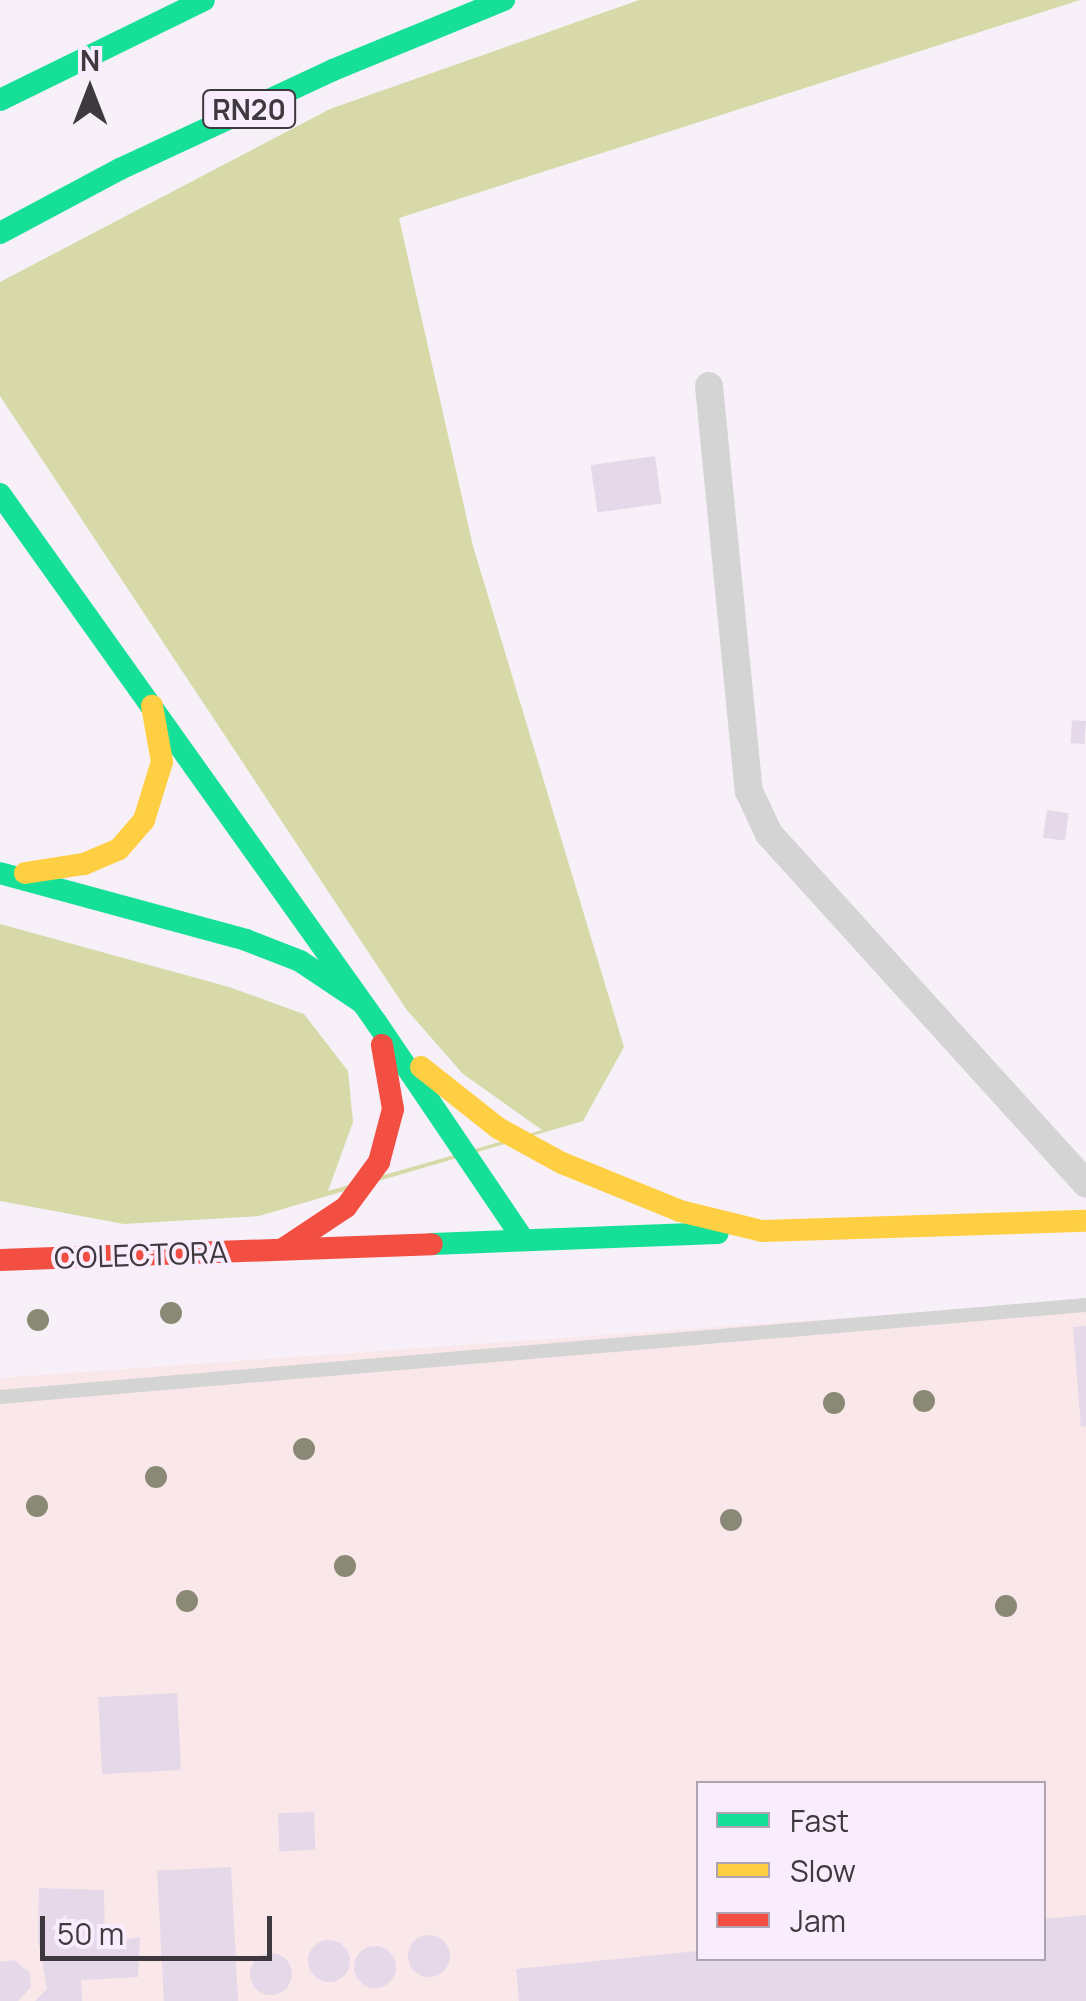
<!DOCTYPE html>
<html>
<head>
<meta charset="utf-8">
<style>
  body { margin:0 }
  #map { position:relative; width:1086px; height:2001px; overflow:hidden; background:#f7f0f8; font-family:Manrope,sans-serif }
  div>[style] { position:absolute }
  .industrial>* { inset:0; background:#f9e7e9 }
  .green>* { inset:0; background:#d7daa8 }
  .building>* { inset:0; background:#e5d8e8; transform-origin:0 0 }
  .round { border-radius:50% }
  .lane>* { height:14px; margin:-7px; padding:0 7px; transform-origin:7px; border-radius:7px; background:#d5d4d5 }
  .street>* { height:28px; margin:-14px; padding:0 14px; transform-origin:14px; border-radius:14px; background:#d5d4d5 }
  .fast>* { height:22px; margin:-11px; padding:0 11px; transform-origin:11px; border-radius:11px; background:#16e098 }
  .slow>* { height:22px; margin:-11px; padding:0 11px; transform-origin:11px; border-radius:11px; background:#ffcf43 }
  .jam>* { height:22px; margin:-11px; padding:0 11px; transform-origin:11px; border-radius:11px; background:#f24e42 }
  .trees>* { width:22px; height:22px; margin:-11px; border-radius:50%; background:#8a8975 }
  span { translate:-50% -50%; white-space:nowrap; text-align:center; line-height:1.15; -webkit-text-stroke:8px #f9ecfc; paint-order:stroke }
  .shield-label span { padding:2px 8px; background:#f9ecfc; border:2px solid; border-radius:8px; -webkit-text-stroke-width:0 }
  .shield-label { font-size:28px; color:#3e393f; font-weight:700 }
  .street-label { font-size:30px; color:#3e393f }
  .legend { position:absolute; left:696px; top:1781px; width:350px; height:180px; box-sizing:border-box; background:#f9ecfc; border:2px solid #aea4b0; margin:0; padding:12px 18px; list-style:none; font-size:30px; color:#3e393f }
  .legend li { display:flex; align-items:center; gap:20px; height:50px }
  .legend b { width:50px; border:2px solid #aea4b0 }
  .north { position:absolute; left:40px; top:40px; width:100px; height:100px; -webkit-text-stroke:8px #f9ecfc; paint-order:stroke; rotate:0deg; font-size:28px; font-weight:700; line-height:40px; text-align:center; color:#3e393f }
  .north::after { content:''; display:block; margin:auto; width:35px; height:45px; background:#3e393f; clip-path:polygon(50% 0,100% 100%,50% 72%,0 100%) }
  .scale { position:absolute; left:40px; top:1916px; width:232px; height:45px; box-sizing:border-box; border:5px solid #3e393f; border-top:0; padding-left:12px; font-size:30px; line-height:35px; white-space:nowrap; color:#3e393f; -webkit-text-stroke:8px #f9ecfc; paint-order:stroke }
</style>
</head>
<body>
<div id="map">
  <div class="industrial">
    <i style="clip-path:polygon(evenodd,1086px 1301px,1086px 2001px,0 2001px,0 1378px,1086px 1301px,698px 1784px,1044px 1784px,1044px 1958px,698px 1958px,698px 1784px)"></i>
  </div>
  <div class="green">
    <i style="clip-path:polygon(639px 0,1080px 0,399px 218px,473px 546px,624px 1047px,583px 1121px,259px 1216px,124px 1224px,0 1201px,0 924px,229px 987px,304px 1014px,348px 1071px,353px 1122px,328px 1191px,542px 1130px,463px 1074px,406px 1009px,0 396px,0 282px,330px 109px)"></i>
  </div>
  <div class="building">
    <i style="left:655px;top:456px;width:48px;height:65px;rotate:82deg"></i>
    <i style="left:1072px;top:720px;width:14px;height:23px;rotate:4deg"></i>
    <i style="left:1047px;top:810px;width:22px;height:28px;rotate:8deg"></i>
    <i style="clip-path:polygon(1086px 1326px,1086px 1426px,1081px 1427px,1073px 1327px)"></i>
    <i style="left:177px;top:1693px;width:77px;height:79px;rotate:87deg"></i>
    <i style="left:314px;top:1812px;width:38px;height:36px;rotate:88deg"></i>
    <i style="left:231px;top:1867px;width:134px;height:74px;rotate:87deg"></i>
    <i style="clip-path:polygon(39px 1888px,104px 1890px,105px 1943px,140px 1937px,138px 1977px,81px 1980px,82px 2001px,35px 2001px,47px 1989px,38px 1939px)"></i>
    <i style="clip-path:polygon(1086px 1915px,1086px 2001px,519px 2001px,516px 1969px,698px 1951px,698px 1958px,1044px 1958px,1044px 1919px)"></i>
    <i class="round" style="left:408px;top:1935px;width:42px;height:42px"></i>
    <i class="round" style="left:308px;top:1940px;width:42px;height:42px"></i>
    <i class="round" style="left:354px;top:1946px;width:42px;height:42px"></i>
    <i class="round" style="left:250px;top:1953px;width:42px;height:42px"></i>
    <i style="clip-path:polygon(14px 1960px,30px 1973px,31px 1987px,18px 2001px,0 2001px,0 1962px)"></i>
  </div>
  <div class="lane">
    <i style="left:0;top:1397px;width:1090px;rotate:-4.84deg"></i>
  </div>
  <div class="street">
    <i style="left:709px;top:386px;width:407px;rotate:84.4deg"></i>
    <i style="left:749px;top:791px;width:47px;rotate:65.1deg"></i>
    <i style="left:769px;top:834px;width:472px;rotate:47.8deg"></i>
  </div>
  <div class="fast">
    <i style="left:0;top:100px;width:227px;rotate:-26.1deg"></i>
    <i style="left:0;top:233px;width:136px;rotate:-28.1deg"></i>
    <i style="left:120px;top:169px;width:235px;rotate:-24.9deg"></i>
    <i style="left:333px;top:70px;width:185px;rotate:-22.3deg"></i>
    <i style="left:0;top:494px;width:648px;rotate:54.54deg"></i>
    <i style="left:376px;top:1022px;width:262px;rotate:55.9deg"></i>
    <i style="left:0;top:873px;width:255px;rotate:15.2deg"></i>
    <i style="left:246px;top:940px;width:58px;rotate:21.3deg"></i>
    <i style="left:300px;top:961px;width:73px;rotate:33.9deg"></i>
    <i style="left:432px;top:1244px;width:286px;rotate:-2.2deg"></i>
  </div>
  <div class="slow">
    <i style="left:25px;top:873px;width:60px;rotate:-8.7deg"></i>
    <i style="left:84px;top:864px;width:38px;rotate:-23deg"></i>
    <i style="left:119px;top:849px;width:38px;rotate:-49deg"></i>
    <i style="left:144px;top:820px;width:61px;rotate:-72.8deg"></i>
    <i style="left:162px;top:762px;width:57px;rotate:-100.1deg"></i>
    <i style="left:421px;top:1067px;width:98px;rotate:38.4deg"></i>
    <i style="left:498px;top:1128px;width:73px;rotate:28.7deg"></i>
    <i style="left:562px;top:1163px;width:127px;rotate:22.1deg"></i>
    <i style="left:680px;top:1211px;width:84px;rotate:13.7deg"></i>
    <i style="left:762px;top:1231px;width:324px;rotate:-1.8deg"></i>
  </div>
  <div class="jam">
    <i style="left:283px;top:1249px;width:76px;rotate:-33.7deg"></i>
    <i style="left:346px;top:1207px;width:56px;rotate:-53.7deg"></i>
    <i style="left:379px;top:1162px;width:55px;rotate:-75.2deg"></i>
    <i style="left:393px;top:1109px;width:65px;rotate:-99.8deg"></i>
    <i style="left:0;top:1260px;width:432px;rotate:-2.1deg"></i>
  </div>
  <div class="trees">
    <i style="left:171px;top:1313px"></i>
    <i style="left:38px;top:1320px"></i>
    <i style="left:924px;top:1401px"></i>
    <i style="left:834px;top:1403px"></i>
    <i style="left:304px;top:1449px"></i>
    <i style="left:156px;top:1477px"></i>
    <i style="left:37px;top:1506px"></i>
    <i style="left:731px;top:1520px"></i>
    <i style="left:345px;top:1566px"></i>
    <i style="left:187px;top:1601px"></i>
    <i style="left:1006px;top:1606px"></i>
  </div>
  <div class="shield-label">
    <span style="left:249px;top:109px">RN20</span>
  </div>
  <div class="street-label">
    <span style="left:141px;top:1255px;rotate:-2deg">COLECTORA</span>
  </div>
  <ul class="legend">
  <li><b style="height:12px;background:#16e098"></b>Fast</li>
  <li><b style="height:12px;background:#ffcf43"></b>Slow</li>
  <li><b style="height:12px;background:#f24e42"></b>Jam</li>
  </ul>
  <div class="north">N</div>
  <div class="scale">50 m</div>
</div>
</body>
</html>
